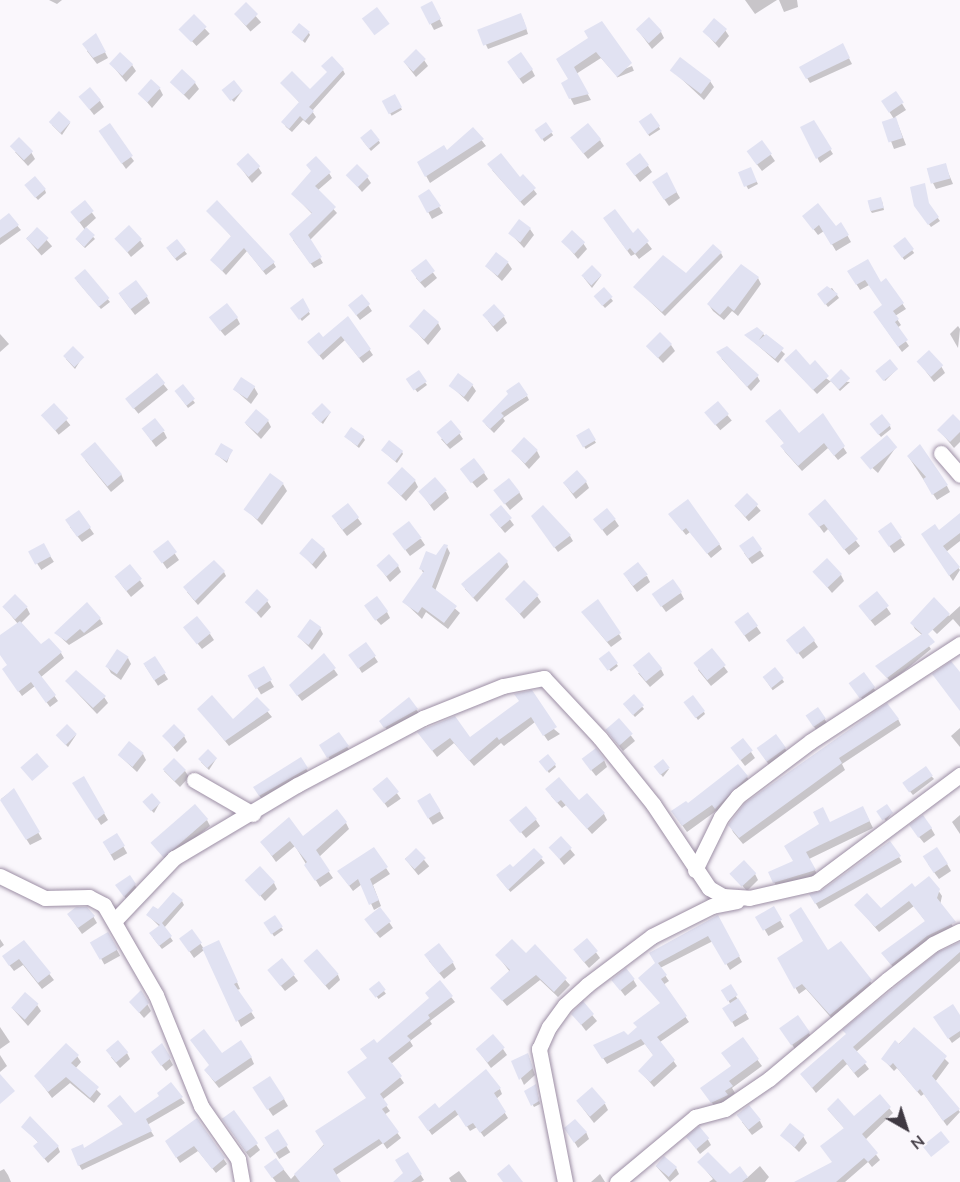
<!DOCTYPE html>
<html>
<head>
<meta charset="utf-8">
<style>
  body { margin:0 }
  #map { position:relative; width:960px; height:1182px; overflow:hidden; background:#faf7fc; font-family:"Nunito Sans",sans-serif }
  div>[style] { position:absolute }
  .shadow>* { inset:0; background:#0003; transform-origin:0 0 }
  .building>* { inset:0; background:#e1e2f2; transform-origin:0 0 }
  .roads { filter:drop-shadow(0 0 2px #9c8ea4) drop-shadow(0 0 2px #9c8ea4) }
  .minor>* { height:15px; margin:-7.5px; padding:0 7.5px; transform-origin:7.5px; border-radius:7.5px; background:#fff }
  span { translate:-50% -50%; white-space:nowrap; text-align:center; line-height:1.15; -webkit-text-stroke:6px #faf7fc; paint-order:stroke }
  .north { position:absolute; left:876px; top:1098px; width:60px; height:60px; -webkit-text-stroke:4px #faf7fc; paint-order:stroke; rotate:141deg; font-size:16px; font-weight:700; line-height:24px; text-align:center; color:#3f3942 }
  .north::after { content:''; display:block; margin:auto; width:21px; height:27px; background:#3f3942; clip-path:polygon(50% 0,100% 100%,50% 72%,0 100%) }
</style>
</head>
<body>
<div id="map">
  <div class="shadow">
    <i style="clip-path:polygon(49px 0,62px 0,57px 4px)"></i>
    <i style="clip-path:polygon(745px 0,777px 0,755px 14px)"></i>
    <i style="clip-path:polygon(779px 0,797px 0,798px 7px,784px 12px)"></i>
    <i style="left:246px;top:5px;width:23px;height:14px;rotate:49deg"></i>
    <i style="clip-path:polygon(422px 7px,435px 9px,443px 26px,434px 30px)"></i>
    <i style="left:194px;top:17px;width:23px;height:18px;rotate:47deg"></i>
    <i style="clip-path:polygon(523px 19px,528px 34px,488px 49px,480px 32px)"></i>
    <i style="clip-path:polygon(637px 29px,661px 32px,664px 38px,652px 49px)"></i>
    <i style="clip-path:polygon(725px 30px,729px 36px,719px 48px,705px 32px)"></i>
    <i style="clip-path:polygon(294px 33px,309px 33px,310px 35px,305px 43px)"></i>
    <i style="clip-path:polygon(96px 35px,108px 58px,97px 64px,87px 51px)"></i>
    <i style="clip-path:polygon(590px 39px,630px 63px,616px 75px,601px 58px,576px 74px,591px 100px,574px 105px,563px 84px,570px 80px,558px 60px)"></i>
    <i style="clip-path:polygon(842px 45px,852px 64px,810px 83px,801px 68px)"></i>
    <i style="clip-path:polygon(424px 60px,428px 66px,416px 77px,405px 63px)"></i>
    <i style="clip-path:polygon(111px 64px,132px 65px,136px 71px,126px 82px)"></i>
    <i style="left:632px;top:66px;width:5px;height:18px;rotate:68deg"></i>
    <i style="clip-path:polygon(512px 68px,532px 70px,535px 76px,523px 84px)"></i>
    <i style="clip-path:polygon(343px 70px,345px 74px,312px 111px,316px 117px,309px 125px,303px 120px,292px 132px,286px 127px,283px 122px,300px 103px,285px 87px,310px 92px)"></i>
    <i style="clip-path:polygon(673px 71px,710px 81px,714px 87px,704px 100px)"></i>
    <i style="clip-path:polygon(172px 83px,195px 83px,199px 89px,189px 100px)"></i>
    <i style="clip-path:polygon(160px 89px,163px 95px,152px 108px,140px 94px)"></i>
    <i style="clip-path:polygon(242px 91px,234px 102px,225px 93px)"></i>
    <i style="clip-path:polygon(896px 94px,906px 110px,895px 117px,906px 145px,894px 149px,884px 123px,894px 119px,883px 102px)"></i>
    <i style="left:394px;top:96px;width:16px;height:12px;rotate:60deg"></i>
    <i style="clip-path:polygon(81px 98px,100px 101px,104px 107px,94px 115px)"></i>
    <i style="left:651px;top:115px;width:17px;height:13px;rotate:57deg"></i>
    <i style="clip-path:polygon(813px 122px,833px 154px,820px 163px,802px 127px)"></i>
    <i style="clip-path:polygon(70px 123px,62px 135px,52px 125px)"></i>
    <i style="left:545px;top:124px;width:14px;height:11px;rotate:54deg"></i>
    <i style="clip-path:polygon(473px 129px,486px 146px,430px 183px,419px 163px,447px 152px)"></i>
    <i style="clip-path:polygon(103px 136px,131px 157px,134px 161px,126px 169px)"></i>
    <i style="clip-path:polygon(600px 140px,604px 146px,588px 159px,576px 144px)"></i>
    <i style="clip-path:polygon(363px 141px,379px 141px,380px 143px,371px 151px)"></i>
    <i style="clip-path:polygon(762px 142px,775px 161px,762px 171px,752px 158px)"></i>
    <i style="clip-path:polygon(15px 152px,31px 152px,35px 159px,28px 166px)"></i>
    <i style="clip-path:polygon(238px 164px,258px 167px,262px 173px,252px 183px)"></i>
    <i style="clip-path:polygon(945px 165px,953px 184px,936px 189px,933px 183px)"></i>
    <i style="clip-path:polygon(628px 166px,648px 166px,652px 172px,640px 182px)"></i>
    <i style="left:750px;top:169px;width:17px;height:11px;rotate:62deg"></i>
    <i style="clip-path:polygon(492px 170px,519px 179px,523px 176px,537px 194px,524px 206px)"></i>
    <i style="clip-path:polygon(312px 172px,329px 173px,332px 178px,317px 191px,337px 213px,310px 240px,323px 263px,314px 268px,293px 240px,313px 215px,293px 194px)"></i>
    <i style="clip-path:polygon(666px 174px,680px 198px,669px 206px,657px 189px)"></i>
    <i style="clip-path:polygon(348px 175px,367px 177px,371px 183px,362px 192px)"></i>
    <i style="clip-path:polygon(28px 188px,45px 190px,46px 193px,38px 200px)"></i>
    <i style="clip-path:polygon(429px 191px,443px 213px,432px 219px,420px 197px)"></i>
    <i style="clip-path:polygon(882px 201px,884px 210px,872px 213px,870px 210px)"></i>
    <i style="clip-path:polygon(84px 202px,96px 218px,85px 228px,95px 239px,85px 248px,78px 241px,85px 230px,72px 212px)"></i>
    <i style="clip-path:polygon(929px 206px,940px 221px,931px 227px,917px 208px)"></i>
    <i style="clip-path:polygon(208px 211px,273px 262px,276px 267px,266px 275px,247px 251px,226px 275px,212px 260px,232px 237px)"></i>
    <i style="clip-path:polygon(8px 215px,21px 230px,0 245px,0 222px)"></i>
    <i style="clip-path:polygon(808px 222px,836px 228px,841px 224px,851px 242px,836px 251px,824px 231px,818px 235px)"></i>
    <i style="clip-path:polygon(608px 224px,633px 235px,638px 231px,652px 249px,639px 259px,635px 254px,631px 256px)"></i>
    <i style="left:37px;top:229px;width:23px;height:14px;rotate:49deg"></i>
    <i style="clip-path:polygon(530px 229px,534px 235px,524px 248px,511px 234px)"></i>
    <i style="clip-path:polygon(117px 239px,140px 240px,144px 246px,131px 257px)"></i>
    <i style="left:905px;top:240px;width:16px;height:12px;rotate:55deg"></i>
    <i style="clip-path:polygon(177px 241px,187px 254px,177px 261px,169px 251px)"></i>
    <i style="clip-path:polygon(563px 241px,583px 243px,587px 249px,578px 259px)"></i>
    <i style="clip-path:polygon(721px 253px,723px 257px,665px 316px,635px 287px,686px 275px)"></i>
    <i style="clip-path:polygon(425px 262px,437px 278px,425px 288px,416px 278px)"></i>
    <i style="clip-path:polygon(508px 263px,512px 269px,502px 281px,487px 267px)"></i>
    <i style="clip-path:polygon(85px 271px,110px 302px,101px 309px,77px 281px)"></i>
    <i style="clip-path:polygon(849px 272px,880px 284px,886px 280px,906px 309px,895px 316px,901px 325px,897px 328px,909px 346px,902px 352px,878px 318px,884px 306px,869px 285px,860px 290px)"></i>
    <i style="clip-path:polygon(601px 276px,592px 288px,584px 278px)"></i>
    <i style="clip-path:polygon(758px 278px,761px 284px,738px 316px,732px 311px,724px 320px,713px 311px,709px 305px)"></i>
    <i style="clip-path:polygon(832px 288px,839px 298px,828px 307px,819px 295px)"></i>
    <i style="clip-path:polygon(604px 289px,613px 301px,605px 308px,597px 299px)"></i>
    <i style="clip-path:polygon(120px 295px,147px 297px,150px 303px,135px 315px)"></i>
    <i style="clip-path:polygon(302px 300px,310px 314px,302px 321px,294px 311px)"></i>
    <i style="clip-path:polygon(368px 305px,372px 311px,360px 320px,354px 312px)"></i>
    <i style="clip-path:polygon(504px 317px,507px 323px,497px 332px,488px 321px)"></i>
    <i style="clip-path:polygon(237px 318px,240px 324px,225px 336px,215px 324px)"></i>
    <i style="clip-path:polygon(348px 318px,373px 355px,363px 363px,345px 340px,323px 360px,309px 343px,323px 339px)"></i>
    <i style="clip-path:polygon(438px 323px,441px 329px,428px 345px,411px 326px)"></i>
    <i style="clip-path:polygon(958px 326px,960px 329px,958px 348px,950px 334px)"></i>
    <i style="clip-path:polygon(0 334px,9px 344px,0 352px)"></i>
    <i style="clip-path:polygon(763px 334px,785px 354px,778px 363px,746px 335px)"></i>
    <i style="clip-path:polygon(671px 345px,675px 351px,663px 363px,648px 347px)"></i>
    <i style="clip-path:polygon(82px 358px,75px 369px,66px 359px)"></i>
    <i style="clip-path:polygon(721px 358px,757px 376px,760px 381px,751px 391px)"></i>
    <i style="clip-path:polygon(785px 360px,810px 367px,830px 381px,850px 382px,840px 391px,831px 381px,817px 394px)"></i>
    <i style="clip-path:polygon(918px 361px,941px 366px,945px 373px,934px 382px)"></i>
    <i style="clip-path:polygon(897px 369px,885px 381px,879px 373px)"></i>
    <i style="left:418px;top:373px;width:15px;height:12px;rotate:53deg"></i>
    <i style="left:156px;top:375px;width:19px;height:38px;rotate:51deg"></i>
    <i style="clip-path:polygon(472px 385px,476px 391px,468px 402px,451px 386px)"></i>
    <i style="clip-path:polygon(183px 386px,195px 403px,188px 408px,178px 394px)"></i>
    <i style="clip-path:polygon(254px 387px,258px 394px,251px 404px,235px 390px)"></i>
    <i style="clip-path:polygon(527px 396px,529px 400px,503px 418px,505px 421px,494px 433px,486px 425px,484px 421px)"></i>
    <i style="left:717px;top:403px;width:23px;height:15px;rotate:50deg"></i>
    <i style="left:54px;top:405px;width:26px;height:15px;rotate:51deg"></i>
    <i style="clip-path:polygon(330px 413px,323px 424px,315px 417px)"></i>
    <i style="clip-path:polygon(823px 416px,847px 453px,838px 460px,828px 448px,802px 471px,785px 452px,782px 447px,785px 444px,771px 427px,799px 435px)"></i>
    <i style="clip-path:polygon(268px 421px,271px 427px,261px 439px,246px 424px)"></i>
    <i style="clip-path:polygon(960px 423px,960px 442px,954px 448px,939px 430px)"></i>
    <i style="clip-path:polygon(872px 426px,890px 426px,891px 429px,881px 437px)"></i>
    <i style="clip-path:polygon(143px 429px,164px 432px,167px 438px,156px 447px)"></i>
    <i style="left:588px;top:430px;width:15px;height:12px;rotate:58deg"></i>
    <i style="clip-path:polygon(459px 433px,463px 439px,450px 449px,441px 439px)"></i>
    <i style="clip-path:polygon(346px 437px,363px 437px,365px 440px,359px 448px)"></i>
    <i style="clip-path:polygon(896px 447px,878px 473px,868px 464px)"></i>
    <i style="clip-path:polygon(231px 451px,227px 463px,216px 454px)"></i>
    <i style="clip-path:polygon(383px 451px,402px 452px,403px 454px,397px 463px)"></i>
    <i style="clip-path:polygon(513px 451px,537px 451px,540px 457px,529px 469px)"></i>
    <i style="clip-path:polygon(908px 456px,947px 486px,950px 492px,937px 500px)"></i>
    <i style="clip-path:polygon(85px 460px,121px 474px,124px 481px,111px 492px)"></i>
    <i style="clip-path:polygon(484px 473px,488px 479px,477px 488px,467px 476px)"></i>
    <i style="clip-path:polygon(415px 481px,418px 487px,406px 501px,389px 484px)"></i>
    <i style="clip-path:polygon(586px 482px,589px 488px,576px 499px,564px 483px)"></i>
    <i style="clip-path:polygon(283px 484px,287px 491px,262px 525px,247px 510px)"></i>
    <i style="clip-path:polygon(420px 491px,446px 492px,449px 498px,434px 511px)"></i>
    <i style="clip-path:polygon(496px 492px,519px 492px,523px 499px,510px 510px)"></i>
    <i style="left:747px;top:495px;width:21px;height:16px;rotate:49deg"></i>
    <i style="clip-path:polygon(825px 501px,860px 546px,849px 555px,828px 529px,824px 533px,810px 514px)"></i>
    <i style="clip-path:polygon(348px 505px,362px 524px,347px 536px,337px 523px)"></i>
    <i style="clip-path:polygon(501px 507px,514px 525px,505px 533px,495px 521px)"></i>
    <i style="clip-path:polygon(79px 512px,94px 534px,82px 542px,70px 527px)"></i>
    <i style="clip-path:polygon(673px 519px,719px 544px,722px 549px,711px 558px,690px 532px,686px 535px)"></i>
    <i style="clip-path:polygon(960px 519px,960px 541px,946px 552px,960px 570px,953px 581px,926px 540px)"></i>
    <i style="clip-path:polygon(595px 520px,615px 520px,619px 526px,607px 536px)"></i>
    <i style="clip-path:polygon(536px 521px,570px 536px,573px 541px,558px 552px)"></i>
    <i style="clip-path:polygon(891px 524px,905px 545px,894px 553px,884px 538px)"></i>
    <i style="clip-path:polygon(421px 539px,425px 545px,410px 556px,398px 540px)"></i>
    <i style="clip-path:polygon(167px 542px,179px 560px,167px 569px,159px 557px)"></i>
    <i style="left:43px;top:545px;width:20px;height:15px;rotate:57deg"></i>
    <i style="clip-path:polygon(447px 547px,450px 553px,435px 591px,460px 613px,448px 629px,426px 612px,422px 619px,404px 602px,424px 574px,421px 569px)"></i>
    <i style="clip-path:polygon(324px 550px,327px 556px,316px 569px,301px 553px)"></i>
    <i style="clip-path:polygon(760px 550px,764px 556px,752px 564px,744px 553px)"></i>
    <i style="clip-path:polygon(507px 562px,509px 567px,477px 602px,465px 589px)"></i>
    <i style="clip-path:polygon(378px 565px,398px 566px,401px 572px,390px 582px)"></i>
    <i style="clip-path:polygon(130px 566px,144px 586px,131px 597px,120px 583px)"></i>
    <i style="clip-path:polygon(814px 571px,841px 575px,844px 581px,832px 593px)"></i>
    <i style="clip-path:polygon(224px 572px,226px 576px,198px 605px,187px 592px)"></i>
    <i style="clip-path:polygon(647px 576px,650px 582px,637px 592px,628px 580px)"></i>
    <i style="clip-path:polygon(681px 593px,684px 599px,666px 612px,658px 601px)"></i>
    <i style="clip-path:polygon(877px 593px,891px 614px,875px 626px,864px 612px)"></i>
    <i style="clip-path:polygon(537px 596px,541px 602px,524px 619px,507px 599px)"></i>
    <i style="clip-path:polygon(934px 600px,949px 616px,960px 606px,960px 627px,953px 619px,937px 634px,931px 628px,922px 635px,915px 629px,912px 623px)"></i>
    <i style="clip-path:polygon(267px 601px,271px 607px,261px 618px,247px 602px)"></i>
    <i style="clip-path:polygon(598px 601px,622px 639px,611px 647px,583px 613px)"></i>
    <i style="clip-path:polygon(4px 607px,27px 608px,30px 614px,21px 623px,41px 646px,61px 653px,64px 658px,41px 677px,58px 701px,50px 707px,35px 686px,22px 696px,7px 674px,9px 666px,0 654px,0 637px,18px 624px)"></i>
    <i style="clip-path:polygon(387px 612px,390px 618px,381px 625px,370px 613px)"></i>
    <i style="clip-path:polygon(748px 614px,761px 633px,749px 642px,740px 629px)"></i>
    <i style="clip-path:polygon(100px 619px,103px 624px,69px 645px,56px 633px)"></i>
    <i style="clip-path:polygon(320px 628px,323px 634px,312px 650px,299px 637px)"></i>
    <i style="clip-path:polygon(189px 633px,210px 634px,214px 640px,202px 649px)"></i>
    <i style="clip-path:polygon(922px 636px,931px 649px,891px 682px,877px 667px)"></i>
    <i style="clip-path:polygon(789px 641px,814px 641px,818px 647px,803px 659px)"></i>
    <i style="clip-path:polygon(712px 650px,728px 672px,711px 686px,698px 670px)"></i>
    <i style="left:609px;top:654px;width:15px;height:9px;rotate:53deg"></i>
    <i style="clip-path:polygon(324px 655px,338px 675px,302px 701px,294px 691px)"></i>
    <i style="clip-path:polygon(374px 656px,378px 662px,362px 673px,354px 660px)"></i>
    <i style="clip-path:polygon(128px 658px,131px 664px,121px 680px,111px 673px,107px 666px)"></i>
    <i style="left:155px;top:659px;width:24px;height:12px;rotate:57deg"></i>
    <i style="left:263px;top:668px;width:22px;height:15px;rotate:60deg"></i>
    <i style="clip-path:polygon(661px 669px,664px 675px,650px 687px,638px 673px)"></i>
    <i style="left:775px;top:669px;width:16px;height:14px;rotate:55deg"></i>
    <i style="clip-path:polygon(863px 674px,878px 694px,865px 703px,855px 689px)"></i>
    <i style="clip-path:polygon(66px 681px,104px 697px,108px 703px,97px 714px)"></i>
    <i style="clip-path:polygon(634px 696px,644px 709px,635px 717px,626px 707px)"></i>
    <i style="clip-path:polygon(257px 699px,272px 717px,229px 746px,199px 709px,233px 721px)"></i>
    <i style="clip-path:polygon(409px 700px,421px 716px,389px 733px,381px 721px)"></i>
    <i style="clip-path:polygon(521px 702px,560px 734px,548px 741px,535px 722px,504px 746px,501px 743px,474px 766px,454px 743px,437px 757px,419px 733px,469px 740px)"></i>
    <i style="clip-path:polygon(687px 705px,704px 712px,705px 714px,698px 720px)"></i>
    <i style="left:818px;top:709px;width:20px;height:13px;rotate:57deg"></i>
    <i style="clip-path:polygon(898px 719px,901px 725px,842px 764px,845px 770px,743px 844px,733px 832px,730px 825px)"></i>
    <i style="clip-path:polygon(619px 720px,635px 741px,623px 751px,611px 736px)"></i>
    <i style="clip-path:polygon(960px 728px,960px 747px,951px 736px)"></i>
    <i style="clip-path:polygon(339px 734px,351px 753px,331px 761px,321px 746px)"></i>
    <i style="clip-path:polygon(76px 735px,68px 747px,60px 739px)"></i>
    <i style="clip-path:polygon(164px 736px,184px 736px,187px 742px,177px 752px)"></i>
    <i style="clip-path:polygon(785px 748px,788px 755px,771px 768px,762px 754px)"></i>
    <i style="clip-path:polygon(751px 752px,755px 758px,745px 766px,736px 754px)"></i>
    <i style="clip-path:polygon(143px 754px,146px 760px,137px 772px,120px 756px)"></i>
    <i style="clip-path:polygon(216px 759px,209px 770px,201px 762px)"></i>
    <i style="clip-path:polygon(300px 759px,310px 775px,264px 802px,258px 794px)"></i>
    <i style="clip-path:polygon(604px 760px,607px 767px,596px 776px,588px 766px)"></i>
    <i style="clip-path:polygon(542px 764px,555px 765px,556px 767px,549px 773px)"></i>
    <i style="clip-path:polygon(669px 769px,663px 777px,657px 770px)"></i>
    <i style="clip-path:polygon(925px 769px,934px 779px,913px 795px,907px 788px)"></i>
    <i style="clip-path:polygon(164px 771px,185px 771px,189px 777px,180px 787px)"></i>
    <i style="clip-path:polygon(747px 777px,751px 783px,719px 814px,716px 811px,687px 832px,677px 818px,688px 805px)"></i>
    <i style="clip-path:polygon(83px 778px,108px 820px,101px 825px,74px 783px)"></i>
    <i style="left:387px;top:779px;width:24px;height:16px;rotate:55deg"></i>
    <i style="clip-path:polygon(13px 790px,42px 839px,30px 845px,1px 799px)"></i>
    <i style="left:430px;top:795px;width:27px;height:13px;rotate:59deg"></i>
    <i style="clip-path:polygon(551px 796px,579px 802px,604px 814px,607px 820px,592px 834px,566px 805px,562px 808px)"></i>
    <i style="clip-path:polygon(159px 804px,154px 813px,146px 805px)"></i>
    <i style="clip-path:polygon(892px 813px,886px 821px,881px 815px)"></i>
    <i style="clip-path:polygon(866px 814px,873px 828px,809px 859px,818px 876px,778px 888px,774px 882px,830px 824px)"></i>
    <i style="clip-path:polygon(960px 815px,960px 834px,952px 822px)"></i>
    <i style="clip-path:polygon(207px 820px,210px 826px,167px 861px,152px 842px)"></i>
    <i style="clip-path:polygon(536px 820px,540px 826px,526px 838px,512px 821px)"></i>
    <i style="clip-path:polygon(346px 823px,349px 829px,319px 857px,333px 878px,320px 887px,295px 846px,276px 862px,262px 842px,303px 838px)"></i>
    <i style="clip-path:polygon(931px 828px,935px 835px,924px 843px,915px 832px)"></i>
    <i style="left:117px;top:835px;width:21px;height:15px;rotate:61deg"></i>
    <i style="clip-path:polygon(561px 838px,575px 855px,564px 865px,551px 848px)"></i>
    <i style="left:416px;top:850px;width:21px;height:14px;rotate:51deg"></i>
    <i style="left:534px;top:850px;width:17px;height:45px;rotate:50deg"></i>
    <i style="clip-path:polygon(899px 857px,902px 862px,819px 909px,811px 895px)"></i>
    <i style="clip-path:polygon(928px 864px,947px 864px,951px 871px,939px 879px)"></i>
    <i style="clip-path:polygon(386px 868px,390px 874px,373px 885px,381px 906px,374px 910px,362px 884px,353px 891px,339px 872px)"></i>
    <i style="clip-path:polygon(732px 874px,755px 874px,758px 880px,747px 891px)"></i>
    <i style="clip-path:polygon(247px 880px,274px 883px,277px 889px,265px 901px)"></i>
    <i style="clip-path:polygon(135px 885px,138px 891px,128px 902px,121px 891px)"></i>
    <i style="clip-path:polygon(915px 889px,938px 890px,942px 896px,940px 905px,955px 930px,895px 970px,887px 959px,926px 922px,914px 906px,879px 932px,856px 905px,881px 910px)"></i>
    <i style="clip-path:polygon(182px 901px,184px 905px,164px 928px,173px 941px,162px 949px,153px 938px,160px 927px,148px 915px)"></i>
    <i style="left:773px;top:908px;width:22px;height:18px;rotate:60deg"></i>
    <i style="clip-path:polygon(68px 914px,93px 916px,97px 923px,82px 934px)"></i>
    <i style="left:274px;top:917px;width:16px;height:11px;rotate:55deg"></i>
    <i style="clip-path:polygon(718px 917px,742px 962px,730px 970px,713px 941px,660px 968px,669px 981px,663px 985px,689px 1022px,660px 1042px,677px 1066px,654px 1087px,640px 1071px,654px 1056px,645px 1044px,607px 1064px,595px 1046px,628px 1037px,662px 1004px,657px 964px,651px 953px)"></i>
    <i style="clip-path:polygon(389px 922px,393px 928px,380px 938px,370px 926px)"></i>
    <i style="clip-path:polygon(192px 931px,204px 949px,222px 948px,240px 989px,237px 990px,255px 1018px,241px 1027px,204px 950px,194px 958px,185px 945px)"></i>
    <i style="left:108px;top:934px;width:25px;height:18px;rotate:61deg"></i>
    <i style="clip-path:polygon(0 939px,4px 945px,0 948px)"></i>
    <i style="clip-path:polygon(587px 940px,600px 958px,589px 968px,579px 956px)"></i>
    <i style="clip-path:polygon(24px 942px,54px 980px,42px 989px,23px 965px,14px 971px,7px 962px)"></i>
    <i style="clip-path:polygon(960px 943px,960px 961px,856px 1052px,869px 1069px,858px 1078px,847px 1064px,816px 1093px,806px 1080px)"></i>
    <i style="clip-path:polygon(535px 947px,570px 985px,558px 997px,540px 980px,507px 1006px,492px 988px,510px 972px,497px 955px,525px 956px)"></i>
    <i style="clip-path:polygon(779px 959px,870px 981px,874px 987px,834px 1021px,806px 989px,799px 994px)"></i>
    <i style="clip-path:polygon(282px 960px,298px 981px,285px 991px,273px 976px)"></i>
    <i style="clip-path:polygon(305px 961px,338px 975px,340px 980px,329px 990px)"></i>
    <i style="clip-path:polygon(429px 961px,453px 963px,456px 969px,444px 979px)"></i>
    <i style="clip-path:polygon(633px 979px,637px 986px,625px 996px,613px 980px)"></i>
    <i style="left:379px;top:984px;width:12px;height:9px;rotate:55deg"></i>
    <i style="clip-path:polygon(730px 986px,749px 1019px,735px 1027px,725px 1009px,731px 1005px,723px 991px)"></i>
    <i style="clip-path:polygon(141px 993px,151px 1011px,144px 1018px,131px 1003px)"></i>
    <i style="clip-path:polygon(451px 997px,455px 1002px,430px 1021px,432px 1024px,410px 1041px,413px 1046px,391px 1064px,404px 1083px,382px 1100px,390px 1111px,384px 1115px,401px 1138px,387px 1149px,383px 1143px,336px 1175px,340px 1182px,276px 1182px,269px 1173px,276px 1160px,291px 1179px,368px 1098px,368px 1059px,376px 1045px)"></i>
    <i style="clip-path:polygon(583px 1004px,597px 1021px,586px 1031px,573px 1014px)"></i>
    <i style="clip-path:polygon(37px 1005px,41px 1011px,28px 1026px,13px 1009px)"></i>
    <i style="clip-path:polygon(960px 1016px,960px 1037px,952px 1043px,938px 1022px)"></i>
    <i style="clip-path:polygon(0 1027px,10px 1042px,0 1049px)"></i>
    <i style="clip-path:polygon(914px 1029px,949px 1063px,935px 1082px,960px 1112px,947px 1126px,924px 1094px,921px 1096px,897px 1068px,894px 1071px,883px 1059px)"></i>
    <i style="clip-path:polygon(809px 1033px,812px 1039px,797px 1052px,785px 1034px)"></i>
    <i style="clip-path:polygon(742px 1039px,762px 1066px,732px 1088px,735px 1093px,716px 1108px,706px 1095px,732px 1067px)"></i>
    <i style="clip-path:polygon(162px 1045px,173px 1065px,166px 1071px,156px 1058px)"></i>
    <i style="clip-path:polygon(477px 1049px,503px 1049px,507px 1055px,491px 1068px)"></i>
    <i style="clip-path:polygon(127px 1053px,130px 1059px,120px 1068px,111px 1057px)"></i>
    <i style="clip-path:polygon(0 1055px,7px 1066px,0 1072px)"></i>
    <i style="clip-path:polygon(221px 1055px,251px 1057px,254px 1064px,219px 1088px,205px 1070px)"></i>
    <i style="clip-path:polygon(528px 1055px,535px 1075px,524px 1085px,513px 1061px)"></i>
    <i style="clip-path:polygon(77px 1056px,81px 1062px,75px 1069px,101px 1094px,94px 1103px,70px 1083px,52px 1098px,36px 1076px)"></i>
    <i style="clip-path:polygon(170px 1084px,185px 1103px,147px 1125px,154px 1136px,82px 1170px,79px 1165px,84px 1150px,124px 1125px,112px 1111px,135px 1115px,161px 1097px)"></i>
    <i style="clip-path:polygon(536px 1088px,540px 1104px,534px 1107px,526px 1092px)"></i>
    <i style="clip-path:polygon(500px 1089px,502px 1094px,496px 1099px,508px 1118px,484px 1137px,477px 1127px,470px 1131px,459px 1114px,432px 1135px,423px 1122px,439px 1110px)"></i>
    <i style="clip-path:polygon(258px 1094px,284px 1099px,288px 1106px,273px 1116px)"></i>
    <i style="clip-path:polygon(578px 1102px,605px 1104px,608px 1110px,594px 1123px)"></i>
    <i style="clip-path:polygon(889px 1108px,893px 1113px,865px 1140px,880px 1160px,872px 1167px,868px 1162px,845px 1182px,813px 1182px,834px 1163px,845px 1129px,828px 1110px,854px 1118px)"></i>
    <i style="clip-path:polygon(234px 1112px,260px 1150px,250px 1158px,227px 1125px)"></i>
    <i style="clip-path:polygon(197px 1120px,227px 1164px,216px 1173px,198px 1151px,180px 1163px,167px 1142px)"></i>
    <i style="clip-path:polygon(760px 1121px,763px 1127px,752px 1135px,742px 1122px)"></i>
    <i style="clip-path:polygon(23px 1127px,58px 1147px,60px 1152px,48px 1163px,38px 1151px,39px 1143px)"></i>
    <i style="clip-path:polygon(566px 1128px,586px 1132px,589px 1139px,578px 1148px)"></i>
    <i style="left:277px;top:1131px;width:25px;height:13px;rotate:58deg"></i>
    <i style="clip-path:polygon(782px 1135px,803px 1136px,807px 1143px,799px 1152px)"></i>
    <i style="clip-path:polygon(707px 1138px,711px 1145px,700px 1154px,692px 1143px)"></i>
    <i style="clip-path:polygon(408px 1154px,424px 1180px,421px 1182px,395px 1182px,405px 1174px)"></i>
    <i style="clip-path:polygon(699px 1162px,730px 1176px,740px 1168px,747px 1178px,760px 1166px,769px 1177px,765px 1182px,709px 1182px,713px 1179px)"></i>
    <i style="clip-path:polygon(656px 1166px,676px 1168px,679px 1174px,670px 1182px)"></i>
    <i style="clip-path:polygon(4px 1169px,8px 1175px,11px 1182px,0 1182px,0 1171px)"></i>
    <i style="clip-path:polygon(459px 1171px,467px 1182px,451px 1182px,449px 1178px)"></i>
    <i style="clip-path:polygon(600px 1174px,605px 1182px,591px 1182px)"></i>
  </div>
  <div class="building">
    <i style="left:432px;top:1px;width:20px;height:13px;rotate:63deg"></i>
    <i style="left:246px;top:2px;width:17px;height:17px;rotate:45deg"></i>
    <i style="left:377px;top:7px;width:21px;height:19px;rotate:53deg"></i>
    <i style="left:521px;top:13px;width:17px;height:47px;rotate:69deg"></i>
    <i style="left:194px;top:14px;width:18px;height:22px;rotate:45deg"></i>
    <i style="left:649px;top:17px;width:19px;height:18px;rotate:47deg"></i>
    <i style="left:714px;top:18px;width:17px;height:18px;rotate:40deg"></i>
    <i style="clip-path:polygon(602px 21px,632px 63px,617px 77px,596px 52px,574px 67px,589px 94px,569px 99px,561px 83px,568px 79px,556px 59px,588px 38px,584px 31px)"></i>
    <i style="left:299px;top:23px;width:14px;height:12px;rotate:39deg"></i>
    <i style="clip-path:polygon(96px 33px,106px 52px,93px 58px,82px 44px)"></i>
    <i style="clip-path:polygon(843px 43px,850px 58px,806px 79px,799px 67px)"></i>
    <i style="left:416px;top:49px;width:14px;height:18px;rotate:45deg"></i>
    <i style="left:120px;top:52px;width:18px;height:16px;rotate:43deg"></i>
    <i style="left:521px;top:52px;width:21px;height:17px;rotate:55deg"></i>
    <i style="clip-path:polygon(332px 56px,344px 69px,309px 107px,314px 111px,305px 121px,300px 116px,289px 129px,281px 122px,299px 102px,280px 83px,292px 71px,310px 89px,327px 72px,321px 66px)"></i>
    <i style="left:680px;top:57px;width:39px;height:17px;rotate:37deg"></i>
    <i style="left:182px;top:69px;width:19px;height:18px;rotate:43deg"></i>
    <i style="left:151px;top:79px;width:13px;height:20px;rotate:42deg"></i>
    <i style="left:234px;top:80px;width:14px;height:16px;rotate:51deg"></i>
    <i style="left:90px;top:87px;width:17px;height:15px;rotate:50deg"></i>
    <i style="left:896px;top:91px;width:14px;height:18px;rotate:56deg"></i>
    <i style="left:395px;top:94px;width:15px;height:15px;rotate:62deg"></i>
    <i style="left:59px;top:111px;width:16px;height:15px;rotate:43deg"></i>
    <i style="left:651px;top:113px;width:16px;height:15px;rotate:55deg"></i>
    <i style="left:896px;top:117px;width:22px;height:15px;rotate:72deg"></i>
    <i style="clip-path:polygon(814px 120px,832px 149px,816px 159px,800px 127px)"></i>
    <i style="left:546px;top:122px;width:12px;height:14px;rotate:55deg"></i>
    <i style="left:110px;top:123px;width:40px;height:14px;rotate:55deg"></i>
    <i style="left:588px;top:123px;width:21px;height:23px;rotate:51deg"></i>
    <i style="clip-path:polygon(473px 127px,484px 139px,425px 177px,417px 162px,444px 145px,447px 150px)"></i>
    <i style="left:371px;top:129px;width:14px;height:14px;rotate:51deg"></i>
    <i style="left:19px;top:137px;width:20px;height:13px;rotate:45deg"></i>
    <i style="left:762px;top:140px;width:17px;height:19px;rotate:54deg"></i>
    <i style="left:248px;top:153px;width:18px;height:16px;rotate:47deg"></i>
    <i style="clip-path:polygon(501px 153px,520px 177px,523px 174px,536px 188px,520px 202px,487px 164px)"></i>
    <i style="left:640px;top:153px;width:15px;height:18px;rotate:53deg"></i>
    <i style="clip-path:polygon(316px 156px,331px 172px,315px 186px,336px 207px,308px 235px,322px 257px,310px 264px,289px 234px,312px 213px,291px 194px,311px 171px,306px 165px)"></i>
    <i style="left:946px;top:163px;width:16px;height:20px;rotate:75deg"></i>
    <i style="left:357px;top:164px;width:17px;height:16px;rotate:45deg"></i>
    <i style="left:751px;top:167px;width:16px;height:14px;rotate:68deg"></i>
    <i style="clip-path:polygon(667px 172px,677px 192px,664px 200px,652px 182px)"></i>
    <i style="left:35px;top:176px;width:17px;height:14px;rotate:50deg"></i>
    <i style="clip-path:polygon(925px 183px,929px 203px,939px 217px,928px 225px,914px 206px,910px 187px)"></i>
    <i style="clip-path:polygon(429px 189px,441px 206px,427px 213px,418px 196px)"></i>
    <i style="left:881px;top:197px;width:11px;height:14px;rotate:75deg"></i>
    <i style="left:85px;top:200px;width:14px;height:19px;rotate:51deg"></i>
    <i style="clip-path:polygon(217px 200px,275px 262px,263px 271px,244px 248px,222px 271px,210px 260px,231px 236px,206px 211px)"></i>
    <i style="clip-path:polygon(818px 203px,836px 226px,841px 222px,849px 235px,831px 245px,819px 225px,813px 230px,802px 216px)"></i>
    <i style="clip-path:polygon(615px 209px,633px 233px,638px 228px,649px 241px,635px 254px,630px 248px,627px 251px,603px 218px)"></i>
    <i style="clip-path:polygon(9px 213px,19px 225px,0 238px,0 220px)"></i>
    <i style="left:519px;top:219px;width:15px;height:18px;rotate:37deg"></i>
    <i style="left:129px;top:225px;width:19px;height:20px;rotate:47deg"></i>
    <i style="left:37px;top:227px;width:16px;height:16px;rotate:43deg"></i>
    <i style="left:86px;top:227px;width:12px;height:16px;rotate:42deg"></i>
    <i style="left:572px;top:230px;width:18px;height:16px;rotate:43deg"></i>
    <i style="left:905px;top:237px;width:15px;height:15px;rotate:53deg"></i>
    <i style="left:177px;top:239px;width:14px;height:14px;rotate:51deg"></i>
    <i style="clip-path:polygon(713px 244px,722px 252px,662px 312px,633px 287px,663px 255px,686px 273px)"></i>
    <i style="left:496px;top:252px;width:16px;height:18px;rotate:38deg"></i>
    <i style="left:426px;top:259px;width:15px;height:19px;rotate:53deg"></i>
    <i style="clip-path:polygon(868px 259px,881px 282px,886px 278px,904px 303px,893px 311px,899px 319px,895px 322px,908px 340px,898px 347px,873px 312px,882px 305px,865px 280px,856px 285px,847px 271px)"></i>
    <i style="clip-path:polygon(741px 264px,759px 277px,734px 311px,728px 306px,720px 315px,707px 304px)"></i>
    <i style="left:592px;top:265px;width:14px;height:15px;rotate:45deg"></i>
    <i style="left:85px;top:269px;width:38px;height:14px;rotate:50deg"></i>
    <i style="left:136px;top:280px;width:20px;height:22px;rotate:53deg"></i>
    <i style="clip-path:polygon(827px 286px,838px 294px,825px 305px,817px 294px)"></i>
    <i style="left:604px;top:287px;width:13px;height:14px;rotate:48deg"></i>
    <i style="left:362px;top:294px;width:13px;height:18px;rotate:51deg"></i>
    <i style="clip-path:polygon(303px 298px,310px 311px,299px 320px,290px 308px)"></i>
    <i style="left:227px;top:303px;width:18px;height:23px;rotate:52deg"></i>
    <i style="left:494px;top:304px;width:16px;height:16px;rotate:47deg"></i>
    <i style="left:424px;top:309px;width:20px;height:23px;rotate:41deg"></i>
    <i style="clip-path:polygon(348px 316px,371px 349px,359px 358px,341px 336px,319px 356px,307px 342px,319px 332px,323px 337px)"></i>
    <i style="clip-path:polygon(757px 327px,764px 333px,759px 340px,766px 334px,784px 348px,775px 359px,744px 335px)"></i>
    <i style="left:660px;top:332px;width:17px;height:20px;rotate:45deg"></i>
    <i style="left:73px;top:346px;width:16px;height:14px;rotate:45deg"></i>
    <i style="clip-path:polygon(727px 346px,759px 375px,747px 387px,716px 352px)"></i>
    <i style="clip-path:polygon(796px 349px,810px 365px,815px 360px,829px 376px,813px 390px,784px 360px)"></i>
    <i style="left:929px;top:350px;width:21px;height:17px;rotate:47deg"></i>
    <i style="left:890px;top:359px;width:13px;height:19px;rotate:51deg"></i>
    <i style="left:841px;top:369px;width:13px;height:16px;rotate:45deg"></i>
    <i style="left:419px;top:370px;width:14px;height:16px;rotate:56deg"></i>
    <i style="left:157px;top:373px;width:13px;height:41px;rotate:51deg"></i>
    <i style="left:458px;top:373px;width:19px;height:16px;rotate:36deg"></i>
    <i style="left:241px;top:377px;width:17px;height:15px;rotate:33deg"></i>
    <i style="clip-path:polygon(519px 382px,528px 395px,501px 413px,504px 416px,490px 429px,482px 421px,508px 394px,506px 391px)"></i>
    <i style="left:183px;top:384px;width:19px;height:11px;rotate:51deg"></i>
    <i style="left:718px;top:401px;width:17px;height:18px;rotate:50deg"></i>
    <i style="left:54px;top:403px;width:21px;height:18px;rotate:47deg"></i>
    <i style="left:322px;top:403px;width:13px;height:15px;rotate:45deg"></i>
    <i style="left:256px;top:409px;width:17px;height:18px;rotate:40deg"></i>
    <i style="clip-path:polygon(780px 409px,799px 433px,823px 413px,845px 446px,834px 456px,824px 443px,798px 466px,780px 446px,784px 443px,765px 421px)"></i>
    <i style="left:882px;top:414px;width:14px;height:16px;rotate:51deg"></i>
    <i style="clip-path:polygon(953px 414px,960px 421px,960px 432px,950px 442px,937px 430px)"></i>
    <i style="left:155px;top:418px;width:16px;height:17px;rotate:52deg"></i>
    <i style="left:451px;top:420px;width:16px;height:19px;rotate:50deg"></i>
    <i style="left:351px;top:427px;width:16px;height:12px;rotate:35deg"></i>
    <i style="left:589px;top:428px;width:14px;height:15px;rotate:60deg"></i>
    <i style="left:887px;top:435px;width:16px;height:35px;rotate:50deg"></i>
    <i style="left:524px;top:437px;width:19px;height:19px;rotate:43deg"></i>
    <i style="left:389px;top:440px;width:18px;height:13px;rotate:38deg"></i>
    <i style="left:95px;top:442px;width:42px;height:19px;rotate:50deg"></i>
    <i style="left:221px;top:443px;width:14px;height:13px;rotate:30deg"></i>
    <i style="clip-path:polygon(920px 444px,948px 485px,932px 495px,923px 479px,926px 477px,907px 456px)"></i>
    <i style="left:474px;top:458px;width:18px;height:18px;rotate:52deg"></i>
    <i style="left:402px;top:467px;width:19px;height:22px;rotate:43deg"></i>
    <i style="left:577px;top:470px;width:15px;height:19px;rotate:48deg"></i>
    <i style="left:270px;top:473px;width:17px;height:45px;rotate:36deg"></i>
    <i style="left:435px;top:477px;width:18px;height:22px;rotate:49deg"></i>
    <i style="left:509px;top:478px;width:18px;height:20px;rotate:52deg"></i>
    <i style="left:747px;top:493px;width:16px;height:18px;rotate:45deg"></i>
    <i style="clip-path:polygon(688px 499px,720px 544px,707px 554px,686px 528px,682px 531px,668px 514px)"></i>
    <i style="clip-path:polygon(825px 499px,858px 539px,844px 550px,824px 524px,819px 527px,808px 514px)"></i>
    <i style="left:348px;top:503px;width:18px;height:21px;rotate:52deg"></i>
    <i style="left:501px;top:505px;width:17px;height:15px;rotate:50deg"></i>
    <i style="clip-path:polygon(543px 505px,571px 535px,554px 548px,531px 516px)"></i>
    <i style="left:607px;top:508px;width:14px;height:18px;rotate:51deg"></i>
    <i style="left:79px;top:510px;width:21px;height:17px;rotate:55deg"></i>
    <i style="clip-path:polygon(960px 513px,960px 533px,943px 546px,960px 567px,949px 576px,921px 534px,935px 524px,939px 530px)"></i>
    <i style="left:409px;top:521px;width:21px;height:21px;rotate:53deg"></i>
    <i style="left:891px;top:522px;width:19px;height:16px;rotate:55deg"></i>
    <i style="left:753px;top:536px;width:16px;height:17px;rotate:55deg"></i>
    <i style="left:312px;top:538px;width:17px;height:20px;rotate:40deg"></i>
    <i style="left:168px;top:540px;width:15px;height:19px;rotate:53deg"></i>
    <i style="left:44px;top:543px;width:15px;height:18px;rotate:62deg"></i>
    <i style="clip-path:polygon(444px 544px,448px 545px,432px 587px,457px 606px,444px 623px,422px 607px,418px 613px,402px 602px,424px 571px,419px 569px,426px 551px,436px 555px)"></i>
    <i style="clip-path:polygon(499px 552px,508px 561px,473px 598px,461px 584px)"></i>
    <i style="left:389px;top:554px;width:15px;height:17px;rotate:48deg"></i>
    <i style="left:827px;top:558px;width:22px;height:20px;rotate:47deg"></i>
    <i style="clip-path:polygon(214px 560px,225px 571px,195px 601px,183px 587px)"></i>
    <i style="left:638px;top:562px;width:16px;height:19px;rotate:52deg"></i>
    <i style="left:130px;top:564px;width:19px;height:20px;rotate:51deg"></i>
    <i style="left:673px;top:579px;width:16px;height:26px;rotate:55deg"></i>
    <i style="left:524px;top:580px;width:21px;height:27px;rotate:45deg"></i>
    <i style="left:257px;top:589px;width:16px;height:18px;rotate:43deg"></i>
    <i style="left:877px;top:591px;width:19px;height:24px;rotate:51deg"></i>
    <i style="left:15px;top:594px;width:18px;height:18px;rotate:45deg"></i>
    <i style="left:377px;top:596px;width:19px;height:16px;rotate:54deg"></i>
    <i style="clip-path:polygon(934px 597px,950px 614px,928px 634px,935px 642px,887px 678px,875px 666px,922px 634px,910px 623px)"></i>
    <i style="clip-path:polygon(598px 599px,621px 633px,607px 642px,581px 612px)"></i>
    <i style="clip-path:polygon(87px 602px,101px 618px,84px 633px,80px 629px,66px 641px,54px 633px)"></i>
    <i style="left:748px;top:612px;width:17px;height:17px;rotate:54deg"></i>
    <i style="left:197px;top:616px;width:22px;height:18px;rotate:51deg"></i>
    <i style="left:310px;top:619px;width:14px;height:22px;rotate:36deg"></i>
    <i style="clip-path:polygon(20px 621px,41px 644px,49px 638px,62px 652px,38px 672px,56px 695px,46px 703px,31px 682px,18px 692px,2px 669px,7px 665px,0 655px,0 635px)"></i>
    <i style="left:804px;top:626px;width:18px;height:23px;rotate:52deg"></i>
    <i style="left:366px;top:642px;width:17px;height:22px;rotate:54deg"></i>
    <i style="left:712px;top:648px;width:22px;height:24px;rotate:51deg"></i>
    <i style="left:117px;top:649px;width:14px;height:21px;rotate:34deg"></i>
    <i style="left:609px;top:651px;width:15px;height:13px;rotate:53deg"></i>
    <i style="left:649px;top:652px;width:21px;height:21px;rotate:51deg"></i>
    <i style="clip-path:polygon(324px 653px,336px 668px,297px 696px,289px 685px)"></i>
    <i style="left:155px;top:656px;width:20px;height:14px;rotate:57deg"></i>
    <i style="clip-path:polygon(951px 661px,960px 672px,960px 711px,932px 674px)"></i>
    <i style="left:264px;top:666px;width:16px;height:19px;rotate:60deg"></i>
    <i style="left:775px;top:667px;width:14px;height:16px;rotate:51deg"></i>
    <i style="clip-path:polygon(76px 670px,106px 696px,93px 708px,65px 681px)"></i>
    <i style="left:864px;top:672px;width:19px;height:19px;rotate:54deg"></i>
    <i style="clip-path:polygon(532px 690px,557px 727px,543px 736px,531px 717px,499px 740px,497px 737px,469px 761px,450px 738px,432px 751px,417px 732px,455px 716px,470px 737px,519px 701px,514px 694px)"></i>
    <i style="left:634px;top:694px;width:15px;height:15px;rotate:48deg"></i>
    <i style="clip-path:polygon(212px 695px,233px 719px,257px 697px,270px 710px,225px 741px,197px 709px)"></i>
    <i style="left:693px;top:695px;width:20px;height:12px;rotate:53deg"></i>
    <i style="clip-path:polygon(409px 697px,418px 709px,384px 728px,379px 721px)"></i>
    <i style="clip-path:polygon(887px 703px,899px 719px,839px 758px,842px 763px,739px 838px,728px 825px,745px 803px)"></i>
    <i style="left:818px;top:707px;width:14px;height:15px;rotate:56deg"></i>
    <i style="left:619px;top:718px;width:21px;height:18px;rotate:49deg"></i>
    <i style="left:67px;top:724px;width:14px;height:16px;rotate:45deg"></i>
    <i style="left:174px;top:724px;width:16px;height:17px;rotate:45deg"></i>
    <i style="clip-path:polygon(339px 732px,349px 746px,327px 758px,319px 745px)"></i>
    <i style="left:776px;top:734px;width:17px;height:24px;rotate:54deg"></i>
    <i style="left:743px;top:738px;width:16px;height:16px;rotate:52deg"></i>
    <i style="left:129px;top:741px;width:19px;height:18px;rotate:39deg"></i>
    <i style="left:596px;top:748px;width:15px;height:18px;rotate:53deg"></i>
    <i style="left:208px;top:749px;width:13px;height:14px;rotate:45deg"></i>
    <i style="left:37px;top:753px;width:18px;height:22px;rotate:49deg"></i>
    <i style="left:548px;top:754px;width:13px;height:12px;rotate:51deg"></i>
    <i style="clip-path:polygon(301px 757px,308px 768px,259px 796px,253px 787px)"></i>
    <i style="left:174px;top:758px;width:17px;height:16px;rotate:45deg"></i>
    <i style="left:663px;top:759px;width:11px;height:12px;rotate:52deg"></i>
    <i style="clip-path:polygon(738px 764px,748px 776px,715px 809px,712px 805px,682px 826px,671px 811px,686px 801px,688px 803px)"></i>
    <i style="left:926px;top:766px;width:12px;height:29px;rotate:55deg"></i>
    <i style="clip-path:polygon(84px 776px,105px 813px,96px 820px,72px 783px)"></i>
    <i style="left:387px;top:777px;width:19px;height:19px;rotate:51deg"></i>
    <i style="clip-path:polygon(559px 777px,579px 800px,587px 793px,605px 813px,587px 829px,561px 800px,557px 803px,545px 789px)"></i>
    <i style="clip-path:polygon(14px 788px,40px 832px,26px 840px,0 800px)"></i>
    <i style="left:152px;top:793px;width:13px;height:13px;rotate:48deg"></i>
    <i style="left:430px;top:793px;width:21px;height:15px;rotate:59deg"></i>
    <i style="left:195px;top:804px;width:20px;height:59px;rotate:49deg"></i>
    <i style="left:887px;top:804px;width:11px;height:13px;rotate:56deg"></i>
    <i style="left:526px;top:806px;width:17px;height:22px;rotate:50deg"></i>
    <i style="clip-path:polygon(863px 806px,870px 821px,806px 852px,816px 870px,773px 883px,768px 872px,793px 861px,784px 846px,819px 824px,813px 812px,823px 807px,830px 822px)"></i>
    <i style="clip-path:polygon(337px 809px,347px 822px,316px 850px,330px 871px,315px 881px,304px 865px,307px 862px,290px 841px,272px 856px,260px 842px,289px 817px,303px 836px)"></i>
    <i style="left:923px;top:815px;width:16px;height:17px;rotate:55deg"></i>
    <i style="left:117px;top:833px;width:15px;height:17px;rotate:58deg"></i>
    <i style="left:561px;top:836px;width:16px;height:17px;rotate:47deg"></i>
    <i style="clip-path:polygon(890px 841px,901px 856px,815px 904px,809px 894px,821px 891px)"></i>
    <i style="clip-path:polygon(374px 847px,388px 867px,370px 879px,379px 900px,369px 905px,358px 879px,349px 886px,337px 871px)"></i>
    <i style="left:937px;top:847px;width:20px;height:17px;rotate:57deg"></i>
    <i style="left:416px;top:848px;width:14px;height:16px;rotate:45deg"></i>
    <i style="clip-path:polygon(534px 848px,543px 857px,508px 890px,496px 875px,510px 864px,513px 867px)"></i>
    <i style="left:744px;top:860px;width:18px;height:20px;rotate:47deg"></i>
    <i style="left:260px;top:866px;width:22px;height:21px;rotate:47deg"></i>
    <i style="clip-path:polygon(130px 875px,136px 884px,124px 897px,115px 885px)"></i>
    <i style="clip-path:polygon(929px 876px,940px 889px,937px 898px,956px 922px,927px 936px,891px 965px,881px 953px,925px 921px,909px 901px,875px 927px,854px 905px,867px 893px,881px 908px,912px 883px,915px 887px)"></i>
    <i style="clip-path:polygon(173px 892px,183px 900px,162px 923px,172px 936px,159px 946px,149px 933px,160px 925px,146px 915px,153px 906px,158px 909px)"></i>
    <i style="left:774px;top:906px;width:16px;height:22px;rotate:60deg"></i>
    <i style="clip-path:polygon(76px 907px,87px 907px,95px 916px,78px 928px,67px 914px)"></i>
    <i style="left:380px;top:907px;width:18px;height:20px;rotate:52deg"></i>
    <i style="clip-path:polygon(801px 907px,828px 950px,841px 941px,872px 980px,830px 1015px,802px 984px,794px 989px,777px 958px,803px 941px,789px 915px)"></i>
    <i style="left:275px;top:915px;width:14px;height:14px;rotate:56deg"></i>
    <i style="clip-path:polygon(718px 915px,740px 956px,725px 965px,708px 936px,658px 963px,667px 975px,661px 979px,687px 1016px,657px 1037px,675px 1060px,650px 1082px,638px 1071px,653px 1055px,641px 1039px,602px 1059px,593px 1045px,624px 1031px,628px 1035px,637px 1027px,633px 1023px,660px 1003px,638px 978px,655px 963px,649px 953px)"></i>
    <i style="left:192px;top:929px;width:17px;height:16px;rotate:54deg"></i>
    <i style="left:108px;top:932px;width:20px;height:21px;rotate:60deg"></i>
    <i style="left:587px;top:938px;width:17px;height:18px;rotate:50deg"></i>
    <i style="clip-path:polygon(512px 939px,526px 953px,535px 944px,567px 978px,554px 992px,536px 975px,502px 1001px,490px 988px,510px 970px,495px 955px)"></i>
    <i style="clip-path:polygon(24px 940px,51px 973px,38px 983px,19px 959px,9px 966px,2px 956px)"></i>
    <i style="clip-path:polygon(219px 940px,238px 982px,234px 984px,253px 1011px,236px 1022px,202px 948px)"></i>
    <i style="clip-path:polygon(960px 942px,960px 952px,853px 1047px,867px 1062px,854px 1073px,843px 1059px,812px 1088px,800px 1074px,846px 1034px,842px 1030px,938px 952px)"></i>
    <i style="left:439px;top:943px;width:24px;height:19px;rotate:52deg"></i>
    <i style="left:317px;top:949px;width:33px;height:18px;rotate:49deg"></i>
    <i style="left:282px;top:958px;width:21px;height:19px;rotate:51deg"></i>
    <i style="left:626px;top:968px;width:14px;height:19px;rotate:51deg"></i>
    <i style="clip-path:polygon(440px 980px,453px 996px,428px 1015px,430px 1018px,407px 1036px,411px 1040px,388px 1058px,402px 1076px,380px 1094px,388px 1105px,382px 1109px,399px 1132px,383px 1144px,379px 1139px,333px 1169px,341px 1182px,300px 1182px,294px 1174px,324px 1145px,315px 1131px,366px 1098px,347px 1072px,367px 1058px,360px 1049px,374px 1039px,377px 1043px,405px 1019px,429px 998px,425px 993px)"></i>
    <i style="left:379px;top:981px;width:11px;height:13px;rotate:52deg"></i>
    <i style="left:731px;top:984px;width:13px;height:12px;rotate:58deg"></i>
    <i style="clip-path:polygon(141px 990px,149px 1003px,139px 1013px,129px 1002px)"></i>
    <i style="left:25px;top:992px;width:18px;height:21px;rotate:41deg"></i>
    <i style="left:738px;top:998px;width:17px;height:19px;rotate:57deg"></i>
    <i style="clip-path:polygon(583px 1001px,594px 1014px,581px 1025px,571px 1014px)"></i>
    <i style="clip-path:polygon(953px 1004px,960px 1015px,960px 1031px,948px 1039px,933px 1017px)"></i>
    <i style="left:798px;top:1015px;width:21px;height:23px;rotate:55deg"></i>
    <i style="clip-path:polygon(914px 1027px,947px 1056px,932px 1076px,960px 1109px,943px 1121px,920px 1089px,917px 1092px,893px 1063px,890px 1066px,881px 1059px,895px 1040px,899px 1044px)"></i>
    <i style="clip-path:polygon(204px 1029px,222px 1053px,241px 1040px,252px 1057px,215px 1082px,204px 1070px,209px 1065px,190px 1040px)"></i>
    <i style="left:493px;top:1034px;width:18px;height:23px;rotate:49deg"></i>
    <i style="clip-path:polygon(743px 1037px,759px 1059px,729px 1081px,733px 1086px,725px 1091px,728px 1095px,711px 1103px,700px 1088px,731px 1066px,721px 1053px)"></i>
    <i style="left:118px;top:1040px;width:16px;height:16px;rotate:50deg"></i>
    <i style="clip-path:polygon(66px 1043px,79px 1055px,71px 1063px,99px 1087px,90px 1098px,66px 1077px,48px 1092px,34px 1076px)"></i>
    <i style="clip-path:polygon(162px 1043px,171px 1058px,161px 1066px,151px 1052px)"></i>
    <i style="clip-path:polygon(528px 1053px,533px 1068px,519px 1080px,511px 1061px)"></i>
    <i style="clip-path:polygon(486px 1069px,501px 1088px,494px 1093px,506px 1112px,480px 1133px,473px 1123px,466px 1127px,455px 1110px,428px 1131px,418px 1117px,435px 1103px,439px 1108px)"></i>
    <i style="clip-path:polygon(0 1074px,15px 1091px,0 1104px)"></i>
    <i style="left:270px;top:1076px;width:27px;height:21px;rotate:57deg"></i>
    <i style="clip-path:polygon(171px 1082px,183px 1097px,146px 1119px,152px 1131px,78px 1166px,71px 1149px,83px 1144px,84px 1148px,123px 1124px,107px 1106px,120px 1095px,135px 1113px,159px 1096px,157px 1093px)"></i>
    <i style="clip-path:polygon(536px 1084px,539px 1101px,531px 1106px,524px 1091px)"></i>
    <i style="left:592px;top:1087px;width:21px;height:21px;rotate:49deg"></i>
    <i style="clip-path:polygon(880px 1094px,891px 1107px,862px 1134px,878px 1153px,868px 1162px,864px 1158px,836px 1182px,794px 1182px,832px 1162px,820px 1146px,844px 1128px,827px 1109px,838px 1098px,854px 1116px)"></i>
    <i style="left:749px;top:1105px;width:19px;height:16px;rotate:51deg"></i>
    <i style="left:234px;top:1110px;width:41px;height:15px;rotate:54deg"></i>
    <i style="clip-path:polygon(30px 1116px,59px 1146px,44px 1159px,33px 1146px,38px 1142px,21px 1127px)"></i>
    <i style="clip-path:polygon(197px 1118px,225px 1158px,212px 1169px,194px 1146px,176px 1158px,165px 1141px)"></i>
    <i style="clip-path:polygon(575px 1119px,587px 1132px,574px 1143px,564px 1128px)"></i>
    <i style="left:790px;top:1123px;width:19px;height:16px;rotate:39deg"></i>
    <i style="left:699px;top:1126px;width:16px;height:17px;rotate:50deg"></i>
    <i style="left:278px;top:1129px;width:19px;height:16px;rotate:58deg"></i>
    <i style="left:941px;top:1131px;width:14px;height:24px;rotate:51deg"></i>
    <i style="clip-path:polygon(408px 1152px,422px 1174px,411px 1182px,393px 1182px,403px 1173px,395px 1160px)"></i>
    <i style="clip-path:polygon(708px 1152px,730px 1174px,740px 1166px,748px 1177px,742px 1182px,717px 1182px,697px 1162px)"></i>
    <i style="left:664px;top:1156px;width:17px;height:13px;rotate:40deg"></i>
    <i style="left:276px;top:1158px;width:14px;height:15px;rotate:54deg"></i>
    <i style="clip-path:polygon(509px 1164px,523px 1182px,503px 1182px,497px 1174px)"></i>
  </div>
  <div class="roads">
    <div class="minor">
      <i style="left:941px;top:453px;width:29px;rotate:49deg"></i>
      <i style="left:194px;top:780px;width:68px;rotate:30deg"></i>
      <i style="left:695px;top:870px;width:59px;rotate:-63.9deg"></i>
      <i style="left:721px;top:817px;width:27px;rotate:-51deg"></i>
      <i style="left:738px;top:796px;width:91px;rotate:-37deg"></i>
      <i style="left:811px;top:741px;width:178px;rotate:-33.1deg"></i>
      <i style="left:0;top:876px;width:50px;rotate:26.1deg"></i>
      <i style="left:45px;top:898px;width:44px;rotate:-1.3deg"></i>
      <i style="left:89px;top:897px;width:17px;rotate:28deg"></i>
      <i style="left:104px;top:905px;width:104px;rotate:60deg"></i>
      <i style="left:156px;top:995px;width:120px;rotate:67.9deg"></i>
      <i style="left:201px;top:1106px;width:65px;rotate:55.1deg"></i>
      <i style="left:238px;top:1159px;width:23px;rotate:80deg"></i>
      <i style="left:115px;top:920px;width:86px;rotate:-46.4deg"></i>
      <i style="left:174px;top:858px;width:143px;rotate:-30.7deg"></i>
      <i style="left:297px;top:785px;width:143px;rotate:-28deg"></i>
      <i style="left:423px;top:718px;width:86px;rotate:-21.8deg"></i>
      <i style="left:503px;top:686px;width:42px;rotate:-11deg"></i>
      <i style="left:544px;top:678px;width:82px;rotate:47deg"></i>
      <i style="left:600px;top:738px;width:85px;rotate:51.2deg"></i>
      <i style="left:653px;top:804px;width:101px;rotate:56.3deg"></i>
      <i style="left:709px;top:888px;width:16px;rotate:30deg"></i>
      <i style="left:723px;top:896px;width:26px;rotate:4deg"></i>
      <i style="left:749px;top:898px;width:68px;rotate:-12.8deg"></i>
      <i style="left:815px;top:883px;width:181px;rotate:-36.7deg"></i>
      <i style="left:565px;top:1182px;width:136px;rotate:-101.1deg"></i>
      <i style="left:539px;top:1049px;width:24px;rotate:-66deg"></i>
      <i style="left:549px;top:1027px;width:27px;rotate:-54deg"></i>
      <i style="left:565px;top:1005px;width:30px;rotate:-42deg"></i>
      <i style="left:587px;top:985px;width:81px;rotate:-37deg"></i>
      <i style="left:652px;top:936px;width:67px;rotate:-26.6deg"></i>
      <i style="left:712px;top:906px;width:25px;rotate:-11deg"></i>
      <i style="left:617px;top:1182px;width:102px;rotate:-39.8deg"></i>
      <i style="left:695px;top:1117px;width:31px;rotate:-15deg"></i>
      <i style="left:725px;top:1109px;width:53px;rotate:-34.3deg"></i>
      <i style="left:769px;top:1079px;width:154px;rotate:-40deg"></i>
      <i style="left:887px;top:980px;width:58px;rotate:-38deg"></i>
      <i style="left:933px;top:944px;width:30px;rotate:-26deg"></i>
    </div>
  </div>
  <div class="north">N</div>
</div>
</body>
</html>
